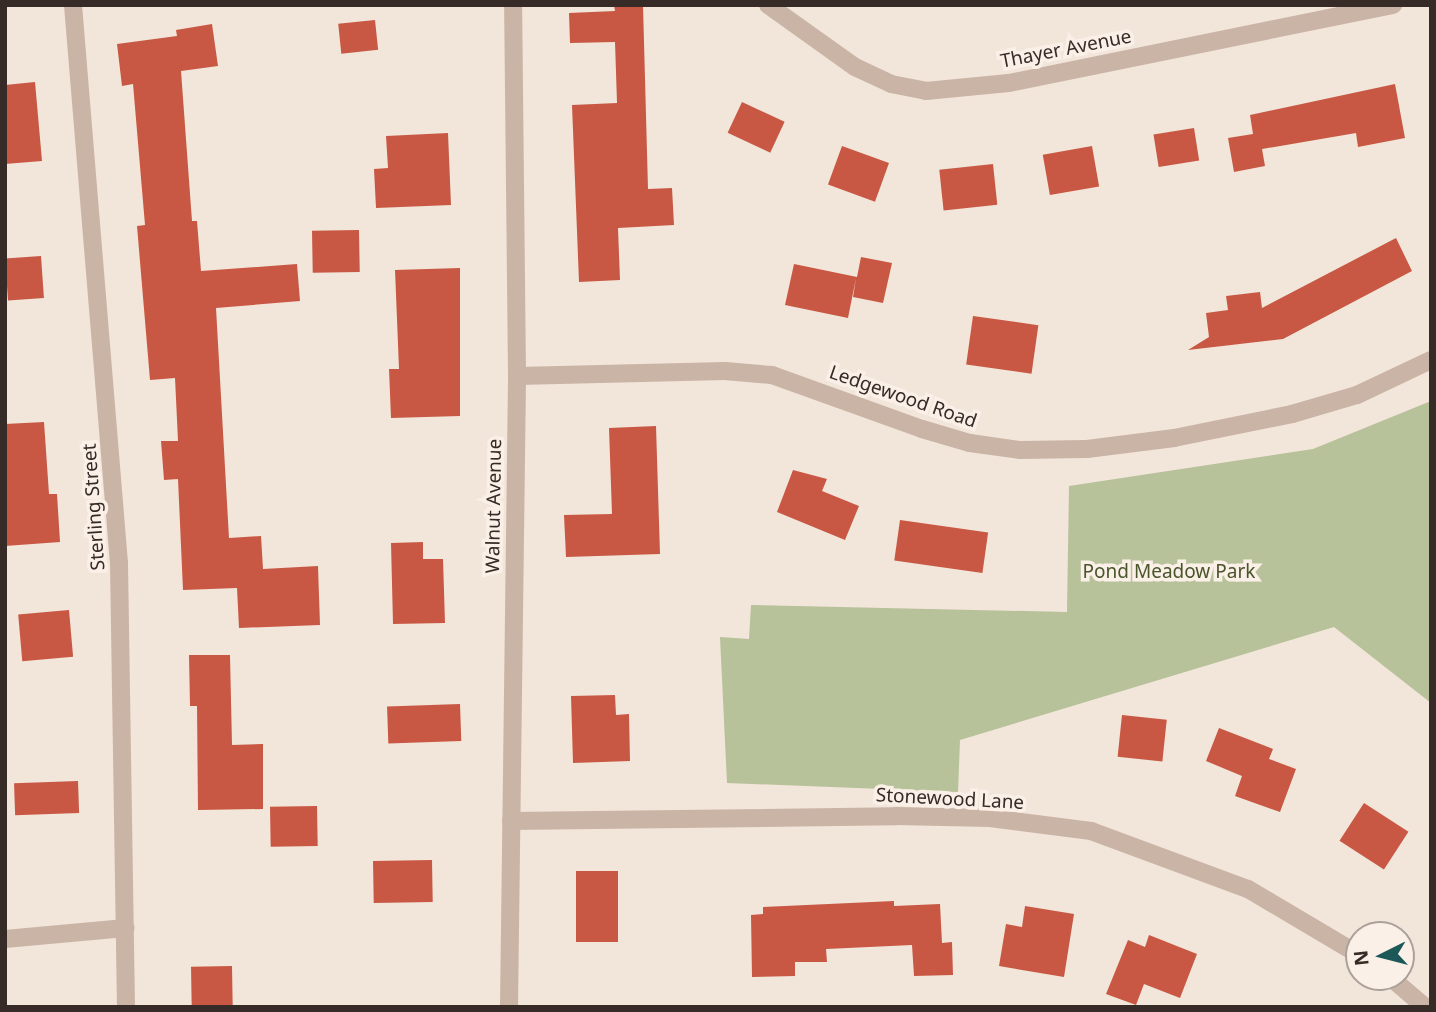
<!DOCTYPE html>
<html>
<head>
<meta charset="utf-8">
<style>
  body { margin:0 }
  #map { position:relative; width:1436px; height:1012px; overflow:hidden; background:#f2e5da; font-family:"Noto Sans",sans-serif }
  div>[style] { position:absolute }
  .green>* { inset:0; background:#b7c19a }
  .building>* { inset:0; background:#c85843; transform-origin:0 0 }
  .minor>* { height:18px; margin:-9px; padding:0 9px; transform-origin:9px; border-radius:9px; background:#cab4a6 }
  span { translate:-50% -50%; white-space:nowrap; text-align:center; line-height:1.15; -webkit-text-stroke:7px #faf0e7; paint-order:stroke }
  .street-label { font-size:19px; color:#362b27 }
  .park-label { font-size:19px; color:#49552b }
  .frame { position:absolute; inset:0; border:7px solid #362b27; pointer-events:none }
  .north { position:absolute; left:1345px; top:921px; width:70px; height:70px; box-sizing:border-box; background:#faf0e7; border:2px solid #aca19a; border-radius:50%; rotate:264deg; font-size:19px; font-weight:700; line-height:28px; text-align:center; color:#362b27 }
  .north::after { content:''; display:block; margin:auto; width:24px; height:32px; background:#1c5858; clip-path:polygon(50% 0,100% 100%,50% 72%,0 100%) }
</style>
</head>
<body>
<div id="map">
  <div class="green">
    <i style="clip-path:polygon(1431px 401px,1431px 703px,1334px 627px,960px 740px,958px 792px,727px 783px,720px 637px,749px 639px,751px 605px,1067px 612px,1069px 486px,1313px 449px)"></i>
  </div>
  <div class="building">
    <i style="clip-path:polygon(614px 5px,643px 5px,648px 189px,672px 188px,674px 225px,618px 228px,620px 280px,579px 282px,572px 105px,617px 103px,615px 42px,570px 43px,569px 13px,615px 11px)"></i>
    <i style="left:375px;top:20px;width:30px;height:37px;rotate:84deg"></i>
    <i style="clip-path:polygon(212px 24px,218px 66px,181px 71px,192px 221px,197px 221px,201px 271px,297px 264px,300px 301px,216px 308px,229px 538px,261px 536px,263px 569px,318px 566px,320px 625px,239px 628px,237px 588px,183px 590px,178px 479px,164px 480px,161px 441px,178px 441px,175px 378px,150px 380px,137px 226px,145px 225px,133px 84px,122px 86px,117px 44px,177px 36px,176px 30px)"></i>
    <i style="clip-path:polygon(35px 82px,42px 161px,5px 164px,5px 85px)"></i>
    <i style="clip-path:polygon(1395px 84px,1405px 138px,1358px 147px,1356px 133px,1262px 149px,1265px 166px,1234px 172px,1228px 138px,1253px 134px,1250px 115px)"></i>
    <i style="left:742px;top:102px;width:47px;height:34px;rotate:25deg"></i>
    <i style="left:1194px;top:128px;width:33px;height:41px;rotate:81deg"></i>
    <i style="clip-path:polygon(448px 133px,451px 205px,376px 208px,374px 169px,388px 168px,386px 136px)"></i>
    <i style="left:842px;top:146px;width:50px;height:41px;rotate:20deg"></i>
    <i style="left:1092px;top:146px;width:41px;height:50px;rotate:80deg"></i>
    <i style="left:993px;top:164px;width:41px;height:54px;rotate:84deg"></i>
    <i style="left:359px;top:230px;width:42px;height:47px;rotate:89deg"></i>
    <i style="clip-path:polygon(1396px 238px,1412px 271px,1283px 339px,1188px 350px,1209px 337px,1206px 313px,1228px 310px,1226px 296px,1260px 292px,1262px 308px)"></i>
    <i style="left:41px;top:256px;width:42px;height:36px;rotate:86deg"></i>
    <i style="clip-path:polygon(861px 257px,892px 263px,883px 303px,853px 297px,856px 278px,848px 318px,785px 305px,794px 264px,857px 277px)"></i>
    <i style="clip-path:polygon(460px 268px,460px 416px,391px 418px,389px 369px,399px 369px,395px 270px)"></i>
    <i style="left:973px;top:316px;width:66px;height:49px;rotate:8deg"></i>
    <i style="clip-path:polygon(44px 422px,49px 494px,57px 494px,60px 542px,5px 546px,5px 424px)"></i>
    <i style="clip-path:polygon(656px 426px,660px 554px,566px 557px,564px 515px,612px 514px,609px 428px)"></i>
    <i style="clip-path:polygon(793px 470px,827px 479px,822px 491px,859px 506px,845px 540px,777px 512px)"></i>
    <i style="left:900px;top:520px;width:89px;height:41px;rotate:8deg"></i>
    <i style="clip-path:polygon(423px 542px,423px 559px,443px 559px,445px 623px,393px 624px,391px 543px)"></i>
    <i style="left:69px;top:610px;width:47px;height:51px;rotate:85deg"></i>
    <i style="clip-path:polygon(189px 655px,230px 655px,232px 745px,263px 744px,263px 809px,198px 810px,197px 706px,190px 706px)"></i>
    <i style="clip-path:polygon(615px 695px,616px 715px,629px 714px,630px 761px,573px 763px,571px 696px)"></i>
    <i style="left:460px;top:704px;width:37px;height:73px;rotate:88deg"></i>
    <i style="left:1122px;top:715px;width:45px;height:42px;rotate:6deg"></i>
    <i style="clip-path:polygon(1219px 728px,1273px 749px,1269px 759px,1296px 769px,1280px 812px,1235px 796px,1242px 776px,1206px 761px)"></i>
    <i style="left:78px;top:781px;width:32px;height:64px;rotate:88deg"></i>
    <i style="left:1364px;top:803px;width:53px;height:45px;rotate:33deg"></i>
    <i style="left:317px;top:806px;width:40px;height:47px;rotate:89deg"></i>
    <i style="left:432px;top:860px;width:42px;height:59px;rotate:89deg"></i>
    <i style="left:576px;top:871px;width:42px;height:71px"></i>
    <i style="clip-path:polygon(894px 901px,894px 906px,940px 904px,942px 943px,952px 942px,953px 975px,914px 976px,912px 945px,826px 949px,827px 962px,795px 962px,795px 976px,752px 977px,751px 915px,763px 914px,763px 907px)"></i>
    <i style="clip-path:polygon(1025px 906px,1074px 914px,1064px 977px,999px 966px,1006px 924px,1022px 927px)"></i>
    <i style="clip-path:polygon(1149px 935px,1197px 954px,1180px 998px,1144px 984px,1136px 1005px,1106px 994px,1128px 940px,1145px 947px)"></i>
    <i style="left:232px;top:966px;width:41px;height:41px;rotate:89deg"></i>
  </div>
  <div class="minor">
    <i style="left:73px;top:5px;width:560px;rotate:85.29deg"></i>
    <i style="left:119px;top:563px;width:444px;rotate:89.1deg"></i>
    <i style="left:768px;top:5px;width:107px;rotate:35.5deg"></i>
    <i style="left:855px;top:67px;width:40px;rotate:25deg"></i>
    <i style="left:891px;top:84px;width:36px;rotate:11deg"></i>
    <i style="left:926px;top:91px;width:83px;rotate:-5.5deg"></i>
    <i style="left:1009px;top:83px;width:392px;rotate:-11.5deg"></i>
    <i style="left:517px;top:376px;width:208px;rotate:-1.4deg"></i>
    <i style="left:725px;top:371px;width:47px;rotate:4.9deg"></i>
    <i style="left:772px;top:375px;width:159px;rotate:19.8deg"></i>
    <i style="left:922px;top:429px;width:50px;rotate:16.3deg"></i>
    <i style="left:970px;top:443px;width:50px;rotate:8deg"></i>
    <i style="left:1020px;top:450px;width:67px;rotate:-0.9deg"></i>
    <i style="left:1087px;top:449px;width:88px;rotate:-7.2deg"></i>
    <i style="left:1174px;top:438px;width:120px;rotate:-11.5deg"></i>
    <i style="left:1292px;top:414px;width:68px;rotate:-16.3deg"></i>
    <i style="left:1357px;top:395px;width:82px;rotate:-25.3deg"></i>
    <i style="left:511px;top:821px;width:385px;rotate:-0.7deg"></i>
    <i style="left:896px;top:816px;width:94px;rotate:1.2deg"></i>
    <i style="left:990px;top:818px;width:102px;rotate:7.3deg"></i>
    <i style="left:1091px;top:831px;width:167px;rotate:20.3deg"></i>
    <i style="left:1248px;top:889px;width:129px;rotate:30.7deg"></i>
    <i style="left:5px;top:939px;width:121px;rotate:-5.2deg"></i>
    <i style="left:1390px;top:977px;width:46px;rotate:40.6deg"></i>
    <i style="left:509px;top:1007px;width:631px;rotate:-89.27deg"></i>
    <i style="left:517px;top:376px;width:371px;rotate:-90.6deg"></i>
  </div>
  <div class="street-label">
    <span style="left:1066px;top:49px;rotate:-11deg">Thayer Avenue</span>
    <span style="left:903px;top:397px;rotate:19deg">Ledgewood Road</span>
    <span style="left:494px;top:506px;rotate:-89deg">Walnut Avenue</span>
    <span style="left:94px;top:507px;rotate:-94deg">Sterling Street</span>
    <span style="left:950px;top:799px;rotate:3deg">Stonewood Lane</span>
  </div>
  <div class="park-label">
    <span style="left:1169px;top:572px">Pond Meadow Park</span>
  </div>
  <div class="frame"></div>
  <div class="north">N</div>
</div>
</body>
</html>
